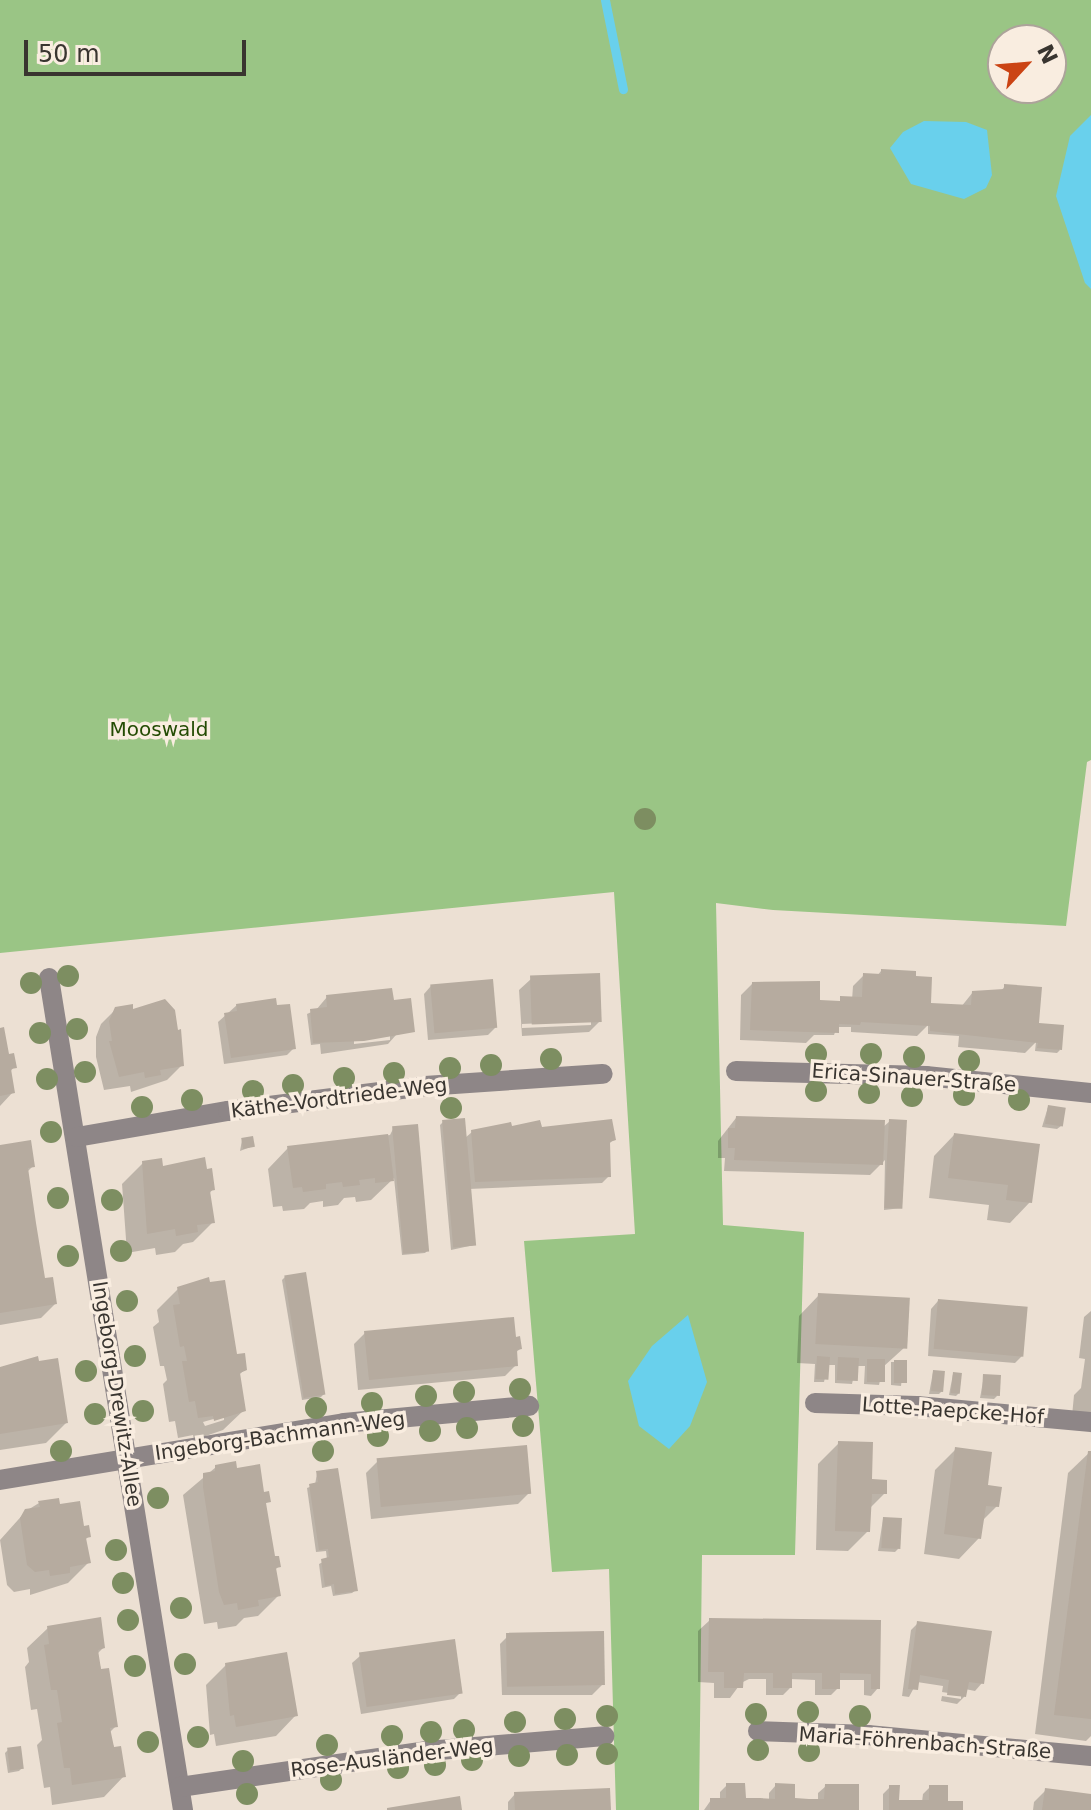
<!DOCTYPE html>
<html>
<head>
<meta charset="utf-8">
<style>
  body { margin:0 }
  #map { position:relative; width:1091px; height:1810px; overflow:hidden; background:#ece0d3; font-family:"DejaVu Sans",sans-serif }
  div>[style] { position:absolute }
  .green>* { inset:0; background:#9ac585 }
  .water>* { inset:0; background:#69d0ec }
  .shadow>* { inset:0; background:#0003 }
  .stream>* { height:9px; margin:-4.5px; padding:0 4.5px; transform-origin:4.5px; border-radius:4.5px; background:#69d0ec }
  .building>* { inset:0; background:#b6ab9f; transform-origin:0 0 }
  .minor>* { height:20px; margin:-10px; padding:0 10px; transform-origin:10px; border-radius:10px; background:#8e8687 }
  .trees>* { width:22px; height:22px; margin:-11px; border-radius:50%; background:#7d8e61 }
  span { translate:-50% -50%; white-space:nowrap; text-align:center; line-height:1.15; -webkit-text-stroke:7px #f9ede0; paint-order:stroke }
  .park-label { font-size:20px; color:#234b03 }
  .street-label { font-size:20px; color:#393530 }
  .north { position:absolute; left:987px; top:24px; width:80px; height:80px; box-sizing:border-box; background:#f9ede0; border:2px solid #aca39a; border-radius:50%; rotate:64deg; font-size:22px; font-weight:700; line-height:32px; text-align:center; color:#393530 }
  .north::after { content:''; display:block; margin:auto; width:28px; height:36px; background:#cb4414; clip-path:polygon(50% 0,100% 100%,50% 72%,0 100%) }
  .scale { position:absolute; left:24px; top:40px; width:222px; height:36px; box-sizing:border-box; border:4px solid #393530; border-top:0; padding-left:10px; font-size:24px; line-height:28px; white-space:nowrap; color:#393530; -webkit-text-stroke:6px #f9ede0; paint-order:stroke }
</style>
</head>
<body>
<div id="map">
  <div class="green">
    <i style="clip-path:polygon(evenodd,0 0,1091px 0,1091px 760px,1087px 762px,1066px 926px,773px 910px,716px 903px,723px 1225px,804px 1232px,795px 1555px,702px 1555px,699px 1810px,616px 1810px,609px 1569px,552px 1572px,524px 1241px,635px 1234px,614px 892px,0 953px,0 0,1003px 40px,1051px 40px,1051px 88px,1003px 88px,1003px 40px)"></i>
  </div>
  <div class="water">
    <i style="clip-path:polygon(1091px 115px,1091px 289px,1085px 283px,1056px 196px,1070px 136px)"></i>
    <i style="clip-path:polygon(924px 121px,966px 122px,987px 130px,992px 175px,986px 188px,964px 199px,911px 184px,890px 148px,903px 132px)"></i>
    <i style="clip-path:polygon(688px 1315px,707px 1382px,690px 1426px,669px 1449px,639px 1426px,628px 1381px,652px 1346px)"></i>
  </div>
  <div class="shadow">
    <i style="clip-path:polygon(881px 971px,929px 1008px,961px 1007px,973px 992px,1001px 991px,1005px 986px,1037px 1029px,1060px 1050px,1057px 1053px,1035px 1051px,1036px 1042px,1025px 1053px,958px 1047px,959px 1036px,928px 1034px,928px 1025px,917px 1036px,851px 1032px,851px 1027px,837px 1027px,834px 1035px,814px 1035px,806px 1043px,740px 1040px,741px 995px,752px 984px,817px 1005px,852px 1000px,853px 986px,864px 975px,877px 976px)"></i>
    <i style="clip-path:polygon(evenodd,531px 979px,600px 1021px,589px 1032px,522px 1036px,519px 990px,531px 979px,591px 1021px,591px 1025px,522px 1028px,522px 1024px,591px 1021px)"></i>
    <i style="clip-path:polygon(431px 986px,495px 1028px,488px 1035px,428px 1040px,424px 994px)"></i>
    <i style="clip-path:polygon(evenodd,327px 997px,392px 1004px,412px 1031px,396px 1035px,388px 1044px,321px 1054px,320px 1044px,311px 1045px,307px 1014px,316px 1010px,327px 997px,390px 1036px,390px 1040px,354px 1044px,354px 1040px,390px 1036px)"></i>
    <i style="clip-path:polygon(237px 1005px,294px 1048px,287px 1055px,224px 1064px,218px 1022px)"></i>
    <i style="clip-path:polygon(116px 1009px,132px 1012px,182px 1065px,167px 1080px,131px 1092px,130px 1086px,104px 1090px,96px 1057px,96px 1037px,101px 1024px)"></i>
    <i style="clip-path:polygon(0 1029px,7px 1056px,14px 1067px,10px 1072px,13px 1092px,0 1106px)"></i>
    <i style="clip-path:polygon(1048px 1107px,1061px 1126px,1057px 1129px,1042px 1127px)"></i>
    <i style="clip-path:polygon(736px 1118px,882px 1128px,890px 1121px,902px 1208px,884px 1210px,885px 1160px,870px 1175px,724px 1171px,725px 1158px,718px 1158px,718px 1141px)"></i>
    <i style="clip-path:polygon(443px 1122px,465px 1138px,472px 1132px,541px 1129px,614px 1139px,608px 1145px,609px 1176px,602px 1183px,469px 1189px,474px 1245px,451px 1250px,440px 1125px)"></i>
    <i style="clip-path:polygon(393px 1129px,428px 1250px,425px 1253px,402px 1255px,394px 1178px,371px 1200px,356px 1202px,355px 1197px,344px 1198px,338px 1205px,323px 1207px,323px 1201px,310px 1203px,304px 1209px,283px 1211px,282px 1206px,273px 1207px,268px 1169px,288px 1148px,390px 1135px)"></i>
    <i style="clip-path:polygon(954px 1135px,1030px 1202px,1010px 1223px,987px 1220px,989px 1205px,929px 1198px,934px 1156px)"></i>
    <i style="clip-path:polygon(242px 1140px,253px 1146px,240px 1151px)"></i>
    <i style="clip-path:polygon(0 1147px,33px 1166px,26px 1173px,44px 1281px,55px 1304px,41px 1318px,0 1325px)"></i>
    <i style="clip-path:polygon(143px 1163px,213px 1189px,209px 1194px,213px 1222px,193px 1242px,183px 1244px,175px 1252px,156px 1255px,155px 1248px,127px 1253px,122px 1184px)"></i>
    <i style="clip-path:polygon(285px 1277px,324px 1394px,321px 1397px,302px 1400px,282px 1280px)"></i>
    <i style="clip-path:polygon(evenodd,209px 1284px,235px 1356px,245px 1369px,238px 1376px,244px 1410px,223px 1430px,194px 1440px,193px 1435px,178px 1438px,175px 1421px,169px 1422px,163px 1384px,167px 1380px,164px 1366px,160px 1366px,153px 1327px,159px 1322px,157px 1310px,178px 1289px,209px 1284px,224px 1416px,224px 1420px,205px 1426px,203px 1422px,224px 1416px)"></i>
    <i style="clip-path:polygon(819px 1295px,905px 1347px,883px 1367px,879px 1385px,864px 1384px,865px 1366px,856px 1366px,852px 1384px,835px 1383px,835px 1365px,828px 1365px,824px 1382px,814px 1382px,815px 1364px,797px 1363px,799px 1316px)"></i>
    <i style="clip-path:polygon(938px 1301px,1022px 1356px,1015px 1363px,928px 1356px,931px 1309px)"></i>
    <i style="clip-path:polygon(1091px 1311px,1091px 1419px,1072px 1416px,1074px 1395px,1081px 1388px,1085px 1359px,1079px 1358px,1084px 1317px)"></i>
    <i style="clip-path:polygon(365px 1333px,514px 1339px,520px 1349px,515px 1353px,516px 1365px,505px 1376px,358px 1390px,354px 1344px)"></i>
    <i style="clip-path:polygon(891px 1362px,904px 1362px,901px 1386px,891px 1385px)"></i>
    <i style="clip-path:polygon(0 1369px,66px 1423px,46px 1443px,0 1450px)"></i>
    <i style="clip-path:polygon(933px 1372px,942px 1391px,939px 1394px,929px 1394px)"></i>
    <i style="clip-path:polygon(953px 1374px,959px 1393px,956px 1396px,949px 1395px)"></i>
    <i style="clip-path:polygon(984px 1376px,997px 1396px,994px 1399px,980px 1398px)"></i>
    <i style="clip-path:polygon(839px 1443px,870px 1481px,885px 1493px,869px 1509px,868px 1531px,848px 1551px,816px 1550px,818px 1464px)"></i>
    <i style="clip-path:polygon(956px 1449px,997px 1506px,981px 1522px,979px 1538px,959px 1559px,924px 1554px,935px 1470px)"></i>
    <i style="clip-path:polygon(1091px 1451px,1091px 1736px,1086px 1741px,1035px 1734px,1068px 1473px)"></i>
    <i style="clip-path:polygon(377px 1462px,529px 1493px,518px 1504px,371px 1519px,366px 1473px)"></i>
    <i style="clip-path:polygon(216px 1467px,235px 1470px,268px 1501px,264px 1505px,273px 1559px,279px 1566px,275px 1570px,279px 1595px,258px 1616px,244px 1618px,236px 1626px,218px 1629px,217px 1622px,204px 1624px,183px 1495px)"></i>
    <i style="clip-path:polygon(317px 1473px,356px 1590px,352px 1593px,333px 1596px,331px 1586px,322px 1588px,319px 1564px,327px 1560px,326px 1551px,316px 1552px,307px 1488px,315px 1485px)"></i>
    <i style="clip-path:polygon(39px 1503px,58px 1506px,89px 1536px,85px 1540px,88px 1563px,68px 1583px,30px 1595px,30px 1589px,14px 1592px,7px 1585px,0 1540px,26px 1511px)"></i>
    <i style="clip-path:polygon(883px 1519px,898px 1549px,895px 1552px,878px 1551px)"></i>
    <i style="clip-path:polygon(710px 1620px,879px 1622px,878px 1688px,871px 1696px,864px 1695px,864px 1680px,838px 1680px,838px 1688px,831px 1695px,815px 1695px,815px 1680px,790px 1679px,790px 1688px,783px 1695px,766px 1695px,766px 1679px,749px 1679px,741px 1683px,730px 1698px,714px 1698px,714px 1683px,698px 1682px,698px 1631px)"></i>
    <i style="clip-path:polygon(918px 1623px,982px 1683px,975px 1691px,965px 1689px,964px 1697px,957px 1704px,941px 1701px,942px 1696px,961px 1699px,961px 1695px,942px 1692px,943px 1686px,917px 1682px,909px 1697px,902px 1696px,911px 1630px)"></i>
    <i style="clip-path:polygon(48px 1628px,103px 1648px,97px 1654px,116px 1726px,109px 1733px,124px 1776px,104px 1797px,52px 1805px,50px 1787px,44px 1788px,37px 1745px,42px 1740px,37px 1709px,31px 1710px,25px 1667px,29px 1662px,27px 1648px)"></i>
    <i style="clip-path:polygon(507px 1637px,603px 1684px,592px 1695px,502px 1695px,500px 1644px)"></i>
    <i style="clip-path:polygon(360px 1656px,461px 1692px,454px 1699px,361px 1714px,352px 1663px)"></i>
    <i style="clip-path:polygon(226px 1665px,296px 1715px,276px 1736px,216px 1746px,214px 1734px,210px 1735px,206px 1685px)"></i>
    <i style="clip-path:polygon(8px 1750px,22px 1768px,19px 1771px,8px 1773px,5px 1753px)"></i>
    <i style="clip-path:polygon(727px 1785px,744px 1800px,769px 1800px,769px 1793px,776px 1785px,793px 1800px,818px 1801px,818px 1793px,826px 1786px,857px 1810px,704px 1810px,711px 1800px,720px 1800px,720px 1792px)"></i>
    <i style="clip-path:polygon(890px 1787px,897px 1802px,922px 1802px,923px 1794px,930px 1787px,946px 1803px,961px 1810px,883px 1810px,883px 1794px)"></i>
    <i style="clip-path:polygon(1045px 1791px,1091px 1796px,1091px 1810px,1033px 1810px,1034px 1802px)"></i>
    <i style="clip-path:polygon(515px 1794px,609px 1810px,508px 1810px,508px 1802px)"></i>
  </div>
  <div class="stream">
    <i style="left:605px;top:0;width:91px;rotate:78.6deg"></i>
  </div>
  <div class="building">
    <i style="clip-path:polygon(881px 969px,916px 971px,916px 976px,932px 977px,931px 1003px,971px 1005px,972px 991px,1004px 989px,1004px 984px,1042px 987px,1039px 1023px,1064px 1025px,1062px 1050px,1037px 1048px,1038px 1043px,930px 1031px,930px 1026px,861px 1022px,860px 1025px,839px 1024px,839px 1033px,750px 1030px,752px 982px,820px 981px,820px 1000px,840px 1001px,840px 996px,862px 997px,863px 973px,881px 974px)"></i>
    <i style="left:600px;top:973px;width:49px;height:70px;rotate:88deg"></i>
    <i style="left:493px;top:979px;width:49px;height:63px;rotate:85deg"></i>
    <i style="clip-path:polygon(392px 988px,394px 1000px,411px 998px,415px 1032px,364px 1041px,313px 1043px,310px 1009px,327px 1007px,326px 995px)"></i>
    <i style="clip-path:polygon(276px 998px,277px 1005px,290px 1004px,296px 1049px,231px 1058px,224px 1013px,237px 1011px,236px 1004px)"></i>
    <i style="clip-path:polygon(165px 999px,175px 1010px,178px 1030px,181px 1029px,184px 1066px,160px 1070px,161px 1075px,145px 1078px,144px 1072px,119px 1077px,109px 1041px,112px 1041px,109px 1021px,115px 1007px,133px 1004px,133px 1009px)"></i>
    <i style="clip-path:polygon(4px 1027px,9px 1054px,14px 1053px,17px 1068px,11px 1069px,15px 1093px,0 1096px,0 1028px)"></i>
    <i style="left:1048px;top:1105px;width:18px;height:19px;rotate:9deg"></i>
    <i style="clip-path:polygon(736px 1116px,885px 1120px,883px 1165px,734px 1160px,735px 1148px,728px 1148px,728px 1128px,735px 1128px)"></i>
    <i style="left:465px;top:1118px;width:128px;height:23px;rotate:85deg"></i>
    <i style="clip-path:polygon(612px 1119px,616px 1140px,610px 1142px,611px 1177px,475px 1182px,471px 1130px,511px 1122px,512px 1126px,540px 1120px,542px 1127px)"></i>
    <i style="left:889px;top:1119px;width:18px;height:89px;rotate:3deg"></i>
    <i style="left:418px;top:1124px;width:128px;height:26px;rotate:85deg"></i>
    <i style="clip-path:polygon(954px 1133px,1040px 1144px,1032px 1203px,1006px 1200px,1008px 1185px,948px 1178px)"></i>
    <i style="clip-path:polygon(388px 1134px,394px 1181px,375px 1183px,375px 1178px,359px 1180px,360px 1185px,343px 1187px,342px 1182px,326px 1184px,326px 1189px,303px 1192px,302px 1187px,293px 1188px,287px 1146px)"></i>
    <i style="left:253px;top:1136px;width:11px;height:12px;rotate:80deg"></i>
    <i style="clip-path:polygon(31px 1140px,35px 1167px,28px 1168px,36px 1223px,45px 1278px,53px 1277px,57px 1304px,0 1313px,0 1145px)"></i>
    <i style="clip-path:polygon(205px 1157px,207px 1169px,212px 1168px,215px 1190px,210px 1191px,215px 1223px,197px 1225px,198px 1232px,176px 1236px,175px 1229px,147px 1234px,142px 1161px,162px 1158px,163px 1166px)"></i>
    <i style="left:306px;top:1272px;width:124px;height:22px;rotate:81deg"></i>
    <i style="clip-path:polygon(209px 1277px,210px 1282px,225px 1280px,237px 1354px,245px 1353px,247px 1370px,240px 1373px,246px 1411px,214px 1421px,213px 1416px,198px 1418px,195px 1401px,189px 1402px,182px 1361px,187px 1361px,184px 1346px,180px 1347px,173px 1305px,180px 1304px,177px 1287px)"></i>
    <i style="left:818px;top:1293px;width:92px;height:51px;rotate:3deg"></i>
    <i style="left:938px;top:1299px;width:90px;height:50px;rotate:5deg"></i>
    <i style="clip-path:polygon(514px 1317px,516px 1337px,520px 1336px,522px 1349px,517px 1350px,518px 1366px,369px 1380px,364px 1331px)"></i>
    <i style="clip-path:polygon(38px 1356px,39px 1361px,58px 1358px,68px 1423px,0 1434px,0 1367px)"></i>
    <i style="left:817px;top:1356px;width:13px;height:23px;rotate:4deg"></i>
    <i style="left:838px;top:1357px;width:21px;height:23px;rotate:3deg"></i>
    <i style="left:867px;top:1359px;width:18px;height:23px"></i>
    <i style="left:894px;top:1360px;width:13px;height:23px"></i>
    <i style="left:933px;top:1370px;width:12px;height:21px;rotate:5deg"></i>
    <i style="left:953px;top:1372px;width:9px;height:21px;rotate:6deg"></i>
    <i style="left:983px;top:1374px;width:18px;height:21px;rotate:3deg"></i>
    <i style="clip-path:polygon(838px 1441px,873px 1442px,872px 1479px,887px 1480px,887px 1494px,872px 1494px,870px 1532px,835px 1531px)"></i>
    <i style="left:527px;top:1445px;width:49px;height:151px;rotate:85deg"></i>
    <i style="clip-path:polygon(955px 1447px,992px 1452px,988px 1485px,1002px 1487px,999px 1507px,986px 1506px,981px 1539px,944px 1534px)"></i>
    <i style="clip-path:polygon(1088px 1451px,1091px 1451px,1091px 1719px,1054px 1715px)"></i>
    <i style="clip-path:polygon(236px 1461px,237px 1468px,260px 1464px,264px 1492px,269px 1491px,271px 1502px,266px 1503px,275px 1556px,279px 1556px,281px 1567px,276px 1568px,281px 1596px,258px 1600px,259px 1606px,238px 1610px,237px 1603px,224px 1605px,219px 1592px,203px 1487px,203px 1473px,215px 1471px,215px 1465px)"></i>
    <i style="clip-path:polygon(338px 1468px,358px 1591px,335px 1594px,334px 1584px,325px 1586px,321px 1559px,329px 1557px,328px 1549px,319px 1550px,309px 1484px,318px 1482px,316px 1471px)"></i>
    <i style="clip-path:polygon(59px 1498px,60px 1504px,80px 1501px,84px 1526px,89px 1525px,91px 1537px,86px 1538px,91px 1563px,70px 1567px,70px 1573px,50px 1576px,49px 1570px,35px 1572px,27px 1565px,20px 1518px,25px 1509px,40px 1507px,38px 1501px)"></i>
    <i style="left:883px;top:1517px;width:19px;height:31px;rotate:3deg"></i>
    <i style="clip-path:polygon(101px 1617px,105px 1648px,98px 1650px,101px 1669px,109px 1668px,118px 1727px,110px 1728px,114px 1747px,121px 1746px,126px 1777px,72px 1785px,70px 1768px,64px 1768px,57px 1723px,62px 1722px,57px 1690px,51px 1690px,44px 1645px,49px 1644px,47px 1626px)"></i>
    <i style="clip-path:polygon(709px 1618px,881px 1620px,880px 1689px,871px 1689px,871px 1674px,840px 1673px,840px 1689px,822px 1689px,822px 1673px,792px 1673px,792px 1688px,773px 1688px,773px 1673px,744px 1673px,743px 1688px,724px 1688px,724px 1672px,708px 1672px)"></i>
    <i style="clip-path:polygon(917px 1621px,992px 1631px,984px 1684px,969px 1682px,966px 1697px,947px 1695px,949px 1680px,920px 1675px,918px 1690px,908px 1689px)"></i>
    <i style="left:604px;top:1631px;width:54px;height:98px;rotate:89deg"></i>
    <i style="left:455px;top:1639px;width:55px;height:97px;rotate:82deg"></i>
    <i style="clip-path:polygon(287px 1652px,298px 1716px,236px 1727px,234px 1715px,230px 1716px,225px 1663px)"></i>
    <i style="left:21px;top:1746px;width:23px;height:14px;rotate:83deg"></i>
    <i style="clip-path:polygon(726px 1783px,745px 1783px,746px 1798px,760px 1798px,775px 1799px,775px 1783px,795px 1784px,795px 1798px,809px 1799px,824px 1799px,825px 1784px,859px 1784px,859px 1810px,710px 1810px,710px 1798px,726px 1798px)"></i>
    <i style="clip-path:polygon(889px 1785px,900px 1785px,899px 1800px,929px 1800px,929px 1785px,948px 1785px,948px 1801px,963px 1801px,963px 1810px,889px 1810px)"></i>
    <i style="clip-path:polygon(610px 1788px,611px 1810px,515px 1810px,514px 1792px)"></i>
    <i style="clip-path:polygon(1045px 1788px,1091px 1794px,1091px 1810px,1042px 1810px)"></i>
    <i style="clip-path:polygon(460px 1796px,462px 1810px,387px 1810px,387px 1808px)"></i>
  </div>
  <div class="minor">
    <i style="left:49px;top:978px;width:843px;rotate:80.85deg"></i>
    <i style="left:736px;top:1071px;width:190px;rotate:1.5deg"></i>
    <i style="left:926px;top:1076px;width:166px;rotate:5.9deg"></i>
    <i style="left:77px;top:1137px;width:153px;rotate:-9.8deg"></i>
    <i style="left:228px;top:1111px;width:199px;rotate:-7.2deg"></i>
    <i style="left:425px;top:1086px;width:178px;rotate:-3.9deg"></i>
    <i style="left:815px;top:1403px;width:102px;rotate:1.7deg"></i>
    <i style="left:917px;top:1406px;width:175px;rotate:5.3deg"></i>
    <i style="left:0;top:1480px;width:349px;rotate:-9.4deg"></i>
    <i style="left:344px;top:1423px;width:186px;rotate:-5.3deg"></i>
    <i style="left:758px;top:1731px;width:110px;rotate:2.1deg"></i>
    <i style="left:868px;top:1735px;width:224px;rotate:5.4deg"></i>
    <i style="left:180px;top:1787px;width:250px;rotate:-8.3deg"></i>
    <i style="left:427px;top:1751px;width:178px;rotate:-4.8deg"></i>
  </div>
  <div class="trees">
    <i style="left:645px;top:819px"></i>
    <i style="left:68px;top:976px"></i>
    <i style="left:31px;top:983px"></i>
    <i style="left:77px;top:1029px"></i>
    <i style="left:40px;top:1033px"></i>
    <i style="left:816px;top:1054px"></i>
    <i style="left:871px;top:1054px"></i>
    <i style="left:914px;top:1057px"></i>
    <i style="left:551px;top:1059px"></i>
    <i style="left:969px;top:1061px"></i>
    <i style="left:491px;top:1065px"></i>
    <i style="left:450px;top:1068px"></i>
    <i style="left:85px;top:1072px"></i>
    <i style="left:394px;top:1073px"></i>
    <i style="left:344px;top:1078px"></i>
    <i style="left:47px;top:1079px"></i>
    <i style="left:293px;top:1085px"></i>
    <i style="left:253px;top:1091px"></i>
    <i style="left:816px;top:1091px"></i>
    <i style="left:869px;top:1093px"></i>
    <i style="left:964px;top:1095px"></i>
    <i style="left:912px;top:1096px"></i>
    <i style="left:192px;top:1100px"></i>
    <i style="left:1019px;top:1100px"></i>
    <i style="left:142px;top:1107px"></i>
    <i style="left:451px;top:1108px"></i>
    <i style="left:51px;top:1132px"></i>
    <i style="left:58px;top:1198px"></i>
    <i style="left:112px;top:1200px"></i>
    <i style="left:121px;top:1251px"></i>
    <i style="left:68px;top:1256px"></i>
    <i style="left:127px;top:1301px"></i>
    <i style="left:135px;top:1356px"></i>
    <i style="left:86px;top:1371px"></i>
    <i style="left:520px;top:1389px"></i>
    <i style="left:464px;top:1392px"></i>
    <i style="left:426px;top:1396px"></i>
    <i style="left:372px;top:1403px"></i>
    <i style="left:316px;top:1408px"></i>
    <i style="left:143px;top:1411px"></i>
    <i style="left:95px;top:1414px"></i>
    <i style="left:523px;top:1426px"></i>
    <i style="left:467px;top:1428px"></i>
    <i style="left:430px;top:1431px"></i>
    <i style="left:378px;top:1436px"></i>
    <i style="left:61px;top:1451px"></i>
    <i style="left:323px;top:1451px"></i>
    <i style="left:158px;top:1498px"></i>
    <i style="left:116px;top:1550px"></i>
    <i style="left:123px;top:1583px"></i>
    <i style="left:181px;top:1608px"></i>
    <i style="left:128px;top:1620px"></i>
    <i style="left:185px;top:1664px"></i>
    <i style="left:135px;top:1666px"></i>
    <i style="left:808px;top:1712px"></i>
    <i style="left:756px;top:1714px"></i>
    <i style="left:607px;top:1716px"></i>
    <i style="left:860px;top:1716px"></i>
    <i style="left:565px;top:1719px"></i>
    <i style="left:515px;top:1722px"></i>
    <i style="left:464px;top:1730px"></i>
    <i style="left:431px;top:1732px"></i>
    <i style="left:392px;top:1736px"></i>
    <i style="left:198px;top:1737px"></i>
    <i style="left:148px;top:1742px"></i>
    <i style="left:327px;top:1745px"></i>
    <i style="left:758px;top:1750px"></i>
    <i style="left:809px;top:1751px"></i>
    <i style="left:607px;top:1754px"></i>
    <i style="left:567px;top:1755px"></i>
    <i style="left:519px;top:1756px"></i>
    <i style="left:472px;top:1760px"></i>
    <i style="left:243px;top:1761px"></i>
    <i style="left:435px;top:1765px"></i>
    <i style="left:398px;top:1768px"></i>
    <i style="left:331px;top:1780px"></i>
    <i style="left:247px;top:1794px"></i>
  </div>
  <div class="park-label">
    <span style="left:159px;top:729px">Mooswald</span>
  </div>
  <div class="street-label">
    <span style="left:914px;top:1078px;rotate:4deg">Erica-Sinauer-Straße</span>
    <span style="left:339px;top:1098px;rotate:-7deg">Käthe-Vordtriede-Weg</span>
    <span style="left:117px;top:1394px;rotate:81deg">Ingeborg-Drewitz-Allee</span>
    <span style="left:953px;top:1411px;rotate:4deg">Lotte-Paepcke-Hof</span>
    <span style="left:280px;top:1436px;rotate:-8deg">Ingeborg-Bachmann-Weg</span>
    <span style="left:925px;top:1743px;rotate:4deg">Maria-Föhrenbach-Straße</span>
    <span style="left:392px;top:1758px;rotate:-7deg">Rose-Ausländer-Weg</span>
  </div>
  <div class="north">N</div>
  <div class="scale">50 m</div>
</div>
</body>
</html>
